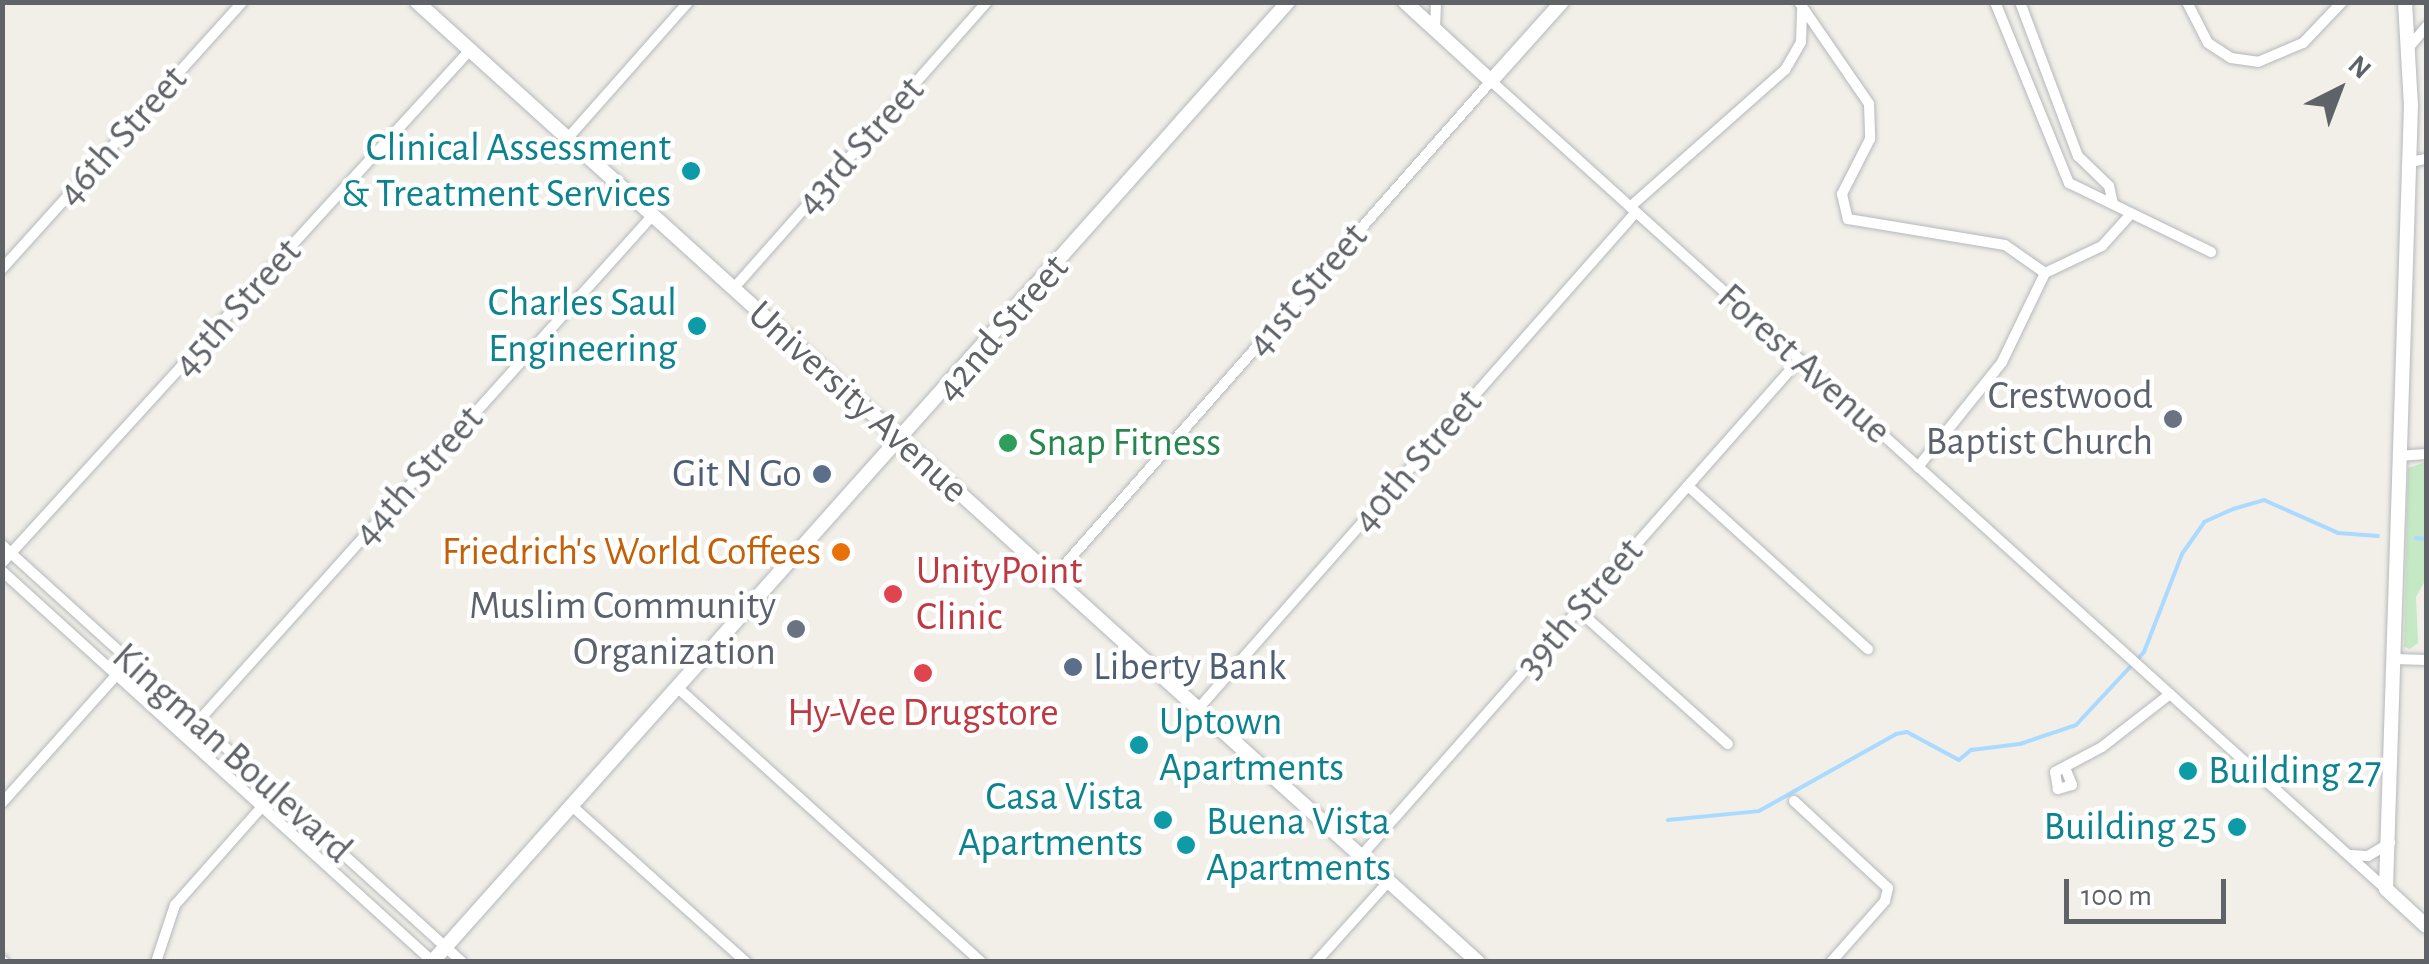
<!DOCTYPE html>
<html>
<head>
<meta charset="utf-8">
<style>
  body { margin:0 }
  #map { position:relative; width:2429px; height:964px; overflow:hidden; background:#f1efe8; font-family:"Alegreya Sans",sans-serif }
  div>[style] { position:absolute }
  .green>* { inset:0; background:#c5e8c5 }
  .stream>* { height:4px; margin:-2px; padding:0 2px; transform-origin:2px; border-radius:2px; background:#aadaff }
  .roads { filter:drop-shadow(0 0 2px #b5b8bc) drop-shadow(0 0 2px #b5b8bc) }
  .street>* { height:10px; margin:-5px; padding:0 5px; transform-origin:5px; border-radius:5px; background:#fff }
  .secondary>* { height:14px; margin:-7px; padding:0 7px; transform-origin:7px; border-radius:7px; background:#fff }
  .dots>* { width:28px; height:28px; translate:-50% -50%; box-sizing:border-box; border:5px solid #fff; border-radius:50% }
  span { translate:-50% -50%; white-space:nowrap; text-align:center; line-height:1.15; -webkit-text-stroke:9px #fff; paint-order:stroke }
  .street-label { font-size:40px; color:#5f6368 }
  .culture-label { font-size:40px; color:#0d838f }
  .right { translate:-100% -50%; text-align:right }
  .left { translate:0 -50%; text-align:left }
  .worship-label { font-size:40px; color:#5b616d }
  .leisure-label { font-size:40px; color:#27864d }
  .service-label { font-size:40px; color:#4e5e75 }
  .food-label { font-size:40px; color:#c56008 }
  .health-label { font-size:40px; color:#be3a42 }
  .frame { position:absolute; inset:0; border:5px solid #5f6368; pointer-events:none }
  .north { position:absolute; left:2289px; top:40px; width:100px; height:100px; -webkit-text-stroke:8px #fff; paint-order:stroke; rotate:42deg; font-size:28px; font-weight:700; line-height:40px; text-align:center; color:#5f6368 }
  .north::after { content:''; display:block; margin:auto; width:35px; height:45px; background:#5f6368; clip-path:polygon(50% 0,100% 100%,50% 72%,0 100%) }
  .scale { position:absolute; left:2064px; top:879px; width:162px; height:45px; box-sizing:border-box; border:5px solid #5f6368; border-top:0; padding-left:12px; font-size:30px; line-height:35px; white-space:nowrap; color:#5f6368; -webkit-text-stroke:8px #fff; paint-order:stroke }
</style>
</head>
<body>
<div id="map">
  <div class="green">
    <i style="clip-path:polygon(2426px 462px,2426px 579px,2416px 597px,2418px 643px,2410px 649px,2404px 647px,2408px 468px)"></i>
  </div>
  <div class="stream">
    <i style="left:2416px;top:538px;width:10px;rotate:6deg"></i>
    <i style="left:1668px;top:820px;width:91px;rotate:-5.6deg"></i>
    <i style="left:1759px;top:811px;width:157px;rotate:-29.3deg"></i>
    <i style="left:1896px;top:734px;width:11px;rotate:-10deg"></i>
    <i style="left:1907px;top:732px;width:59px;rotate:28.3deg"></i>
    <i style="left:1959px;top:760px;width:16px;rotate:-40deg"></i>
    <i style="left:1971px;top:750px;width:49px;rotate:-7deg"></i>
    <i style="left:2020px;top:744px;width:59px;rotate:-18.7deg"></i>
    <i style="left:2076px;top:725px;width:100px;rotate:-47deg"></i>
    <i style="left:2144px;top:652px;width:105px;rotate:-68.8deg"></i>
    <i style="left:2182px;top:554px;width:39px;rotate:-55deg"></i>
    <i style="left:2204px;top:522px;width:32px;rotate:-24deg"></i>
    <i style="left:2233px;top:509px;width:32px;rotate:-16deg"></i>
    <i style="left:2264px;top:500px;width:81px;rotate:24deg"></i>
    <i style="left:2338px;top:533px;width:40px;rotate:4.3deg"></i>
  </div>
  <div class="roads">
    <div class="street">
      <i style="left:1799px;top:2px;width:124px;rotate:55.5deg"></i>
      <i style="left:1869px;top:104px;width:35px;rotate:88deg"></i>
      <i style="left:1870px;top:139px;width:62px;rotate:117deg"></i>
      <i style="left:1842px;top:194px;width:26px;rotate:77deg"></i>
      <i style="left:1848px;top:219px;width:159px;rotate:9.4deg"></i>
      <i style="left:2005px;top:245px;width:49px;rotate:35deg"></i>
      <i style="left:1995px;top:2px;width:196px;rotate:67.8deg"></i>
      <i style="left:2069px;top:183px;width:158px;rotate:25.9deg"></i>
      <i style="left:2020px;top:2px;width:165px;rotate:69.4deg"></i>
      <i style="left:2078px;top:156px;width:43px;rotate:44.1deg"></i>
      <i style="left:2109px;top:186px;width:18px;rotate:77deg"></i>
      <i style="left:2187px;top:2px;width:46px;rotate:62.9deg"></i>
      <i style="left:2208px;top:43px;width:27px;rotate:33deg"></i>
      <i style="left:2231px;top:58px;width:27px;rotate:8deg"></i>
      <i style="left:2258px;top:62px;width:49px;rotate:-22.9deg"></i>
      <i style="left:2303px;top:43px;width:57px;rotate:-46.4deg"></i>
      <i style="left:1435px;top:30px;width:28px;rotate:-88deg"></i>
      <i style="left:2410px;top:46px;width:25px;rotate:-50deg"></i>
      <i style="left:567px;top:139px;width:183px;rotate:-48.5deg"></i>
      <i style="left:2410px;top:162px;width:16px;rotate:-11deg"></i>
      <i style="left:1630px;top:207px;width:207px;rotate:-41.5deg"></i>
      <i style="left:1785px;top:70px;width:32px;rotate:-60deg"></i>
      <i style="left:1801px;top:42px;width:34px;rotate:-88deg"></i>
      <i style="left:2px;top:269px;width:359px;rotate:-48deg"></i>
      <i style="left:733px;top:289px;width:383px;rotate:-48.5deg"></i>
      <i style="left:2398px;top:456px;width:28px;rotate:-4deg"></i>
      <i style="left:1918px;top:467px;width:134px;rotate:-51.3deg"></i>
      <i style="left:2002px;top:362px;width:99px;rotate:-64.2deg"></i>
      <i style="left:2045px;top:273px;width:63px;rotate:-25.3deg"></i>
      <i style="left:2102px;top:246px;width:39px;rotate:-48deg"></i>
      <i style="left:1688px;top:486px;width:243px;rotate:42.2deg"></i>
      <i style="left:2px;top:545px;width:621px;rotate:42.19deg"></i>
      <i style="left:2px;top:563px;width:694px;rotate:-47.63deg"></i>
      <i style="left:2px;top:571px;width:582px;rotate:42.21deg"></i>
      <i style="left:1053px;top:578px;width:662px;rotate:-48.61deg"></i>
      <i style="left:1491px;top:81px;width:1206px;rotate:42.08deg"></i>
      <i style="left:1578px;top:610px;width:201px;rotate:41.8deg"></i>
      <i style="left:2394px;top:659px;width:32px;rotate:2deg"></i>
      <i style="left:678px;top:688px;width:409px;rotate:42.1deg"></i>
      <i style="left:1198px;top:709px;width:662px;rotate:-48.61deg"></i>
      <i style="left:185px;top:736px;width:699px;rotate:-48.07deg"></i>
      <i style="left:2066px;top:770px;width:16px;rotate:68deg"></i>
      <i style="left:2072px;top:785px;width:15px;rotate:164deg"></i>
      <i style="left:2058px;top:789px;width:17px;rotate:-100deg"></i>
      <i style="left:2055px;top:772px;width:53px;rotate:-28deg"></i>
      <i style="left:2102px;top:747px;width:86px;rotate:-37.9deg"></i>
      <i style="left:1794px;top:801px;width:128px;rotate:42.8deg"></i>
      <i style="left:1888px;top:888px;width:13px;rotate:103deg"></i>
      <i style="left:1885px;top:901px;width:81px;rotate:131.5deg"></i>
      <i style="left:2px;top:803px;width:192px;rotate:-48.2deg"></i>
      <i style="left:572px;top:806px;width:234px;rotate:41.9deg"></i>
      <i style="left:2352px;top:855px;width:16px;rotate:4deg"></i>
      <i style="left:2368px;top:856px;width:26px;rotate:-31deg"></i>
      <i style="left:1361px;top:856px;width:662px;rotate:-48.55deg"></i>
      <i style="left:2px;top:960px;width:3px;rotate:45deg"></i>
      <i style="left:156px;top:962px;width:60px;rotate:-71.6deg"></i>
      <i style="left:175px;top:905px;width:151px;rotate:-48.5deg"></i>
      <i style="left:1316px;top:962px;width:109px;rotate:-48deg"></i>
    </div>
    <div class="secondary">
      <i style="left:417px;top:2px;width:1431px;rotate:42.14deg"></i>
      <i style="left:1405px;top:2px;width:117px;rotate:42.6deg"></i>
      <i style="left:1491px;top:81px;width:106px;rotate:-48.1deg"></i>
      <i style="left:2405px;top:2px;width:103px;rotate:86.7deg"></i>
      <i style="left:2411px;top:105px;width:784px;rotate:91.83deg"></i>
      <i style="left:2386px;top:889px;width:54px;rotate:42.8deg"></i>
      <i style="left:432px;top:962px;width:1286px;rotate:-48.28deg"></i>
    </div>
  </div>
  <div class="dots">
    <i style="left:691px;top:171px;background:#0f9aa8"></i>
    <i style="left:697px;top:326px;background:#0f9aa8"></i>
    <i style="left:2173px;top:419px;background:#6b7280"></i>
    <i style="left:1008px;top:443px;background:#2e9e5b"></i>
    <i style="left:822px;top:474px;background:#5c6f8a"></i>
    <i style="left:841px;top:552px;background:#e8710a"></i>
    <i style="left:893px;top:594px;background:#e0444e"></i>
    <i style="left:796px;top:629px;background:#6b7280"></i>
    <i style="left:1073px;top:667px;background:#5c6f8a"></i>
    <i style="left:923px;top:673px;background:#e0444e"></i>
    <i style="left:1139px;top:745px;background:#0f9aa8"></i>
    <i style="left:2188px;top:771px;background:#0f9aa8"></i>
    <i style="left:1163px;top:820px;background:#0f9aa8"></i>
    <i style="left:2237px;top:827px;background:#0f9aa8"></i>
    <i style="left:1186px;top:845px;background:#0f9aa8"></i>
  </div>
  <div class="street-label">
    <span style="left:122px;top:136px;rotate:-48deg">46th Street</span>
    <span style="left:860px;top:146px;rotate:-48deg">43rd Street</span>
    <span style="left:1307px;top:290px;rotate:-49deg">41st Street</span>
    <span style="left:237px;top:308px;rotate:-48deg">45th Street</span>
    <span style="left:1002px;top:328px;rotate:-49deg">42nd Street</span>
    <span style="left:1804px;top:364px;rotate:42deg">Forest Avenue</span>
    <span style="left:858px;top:402px;rotate:42deg">University Avenue</span>
    <span style="left:1417px;top:461px;rotate:-49deg">40th Street</span>
    <span style="left:418px;top:476px;rotate:-48deg">44th Street</span>
    <span style="left:1580px;top:608px;rotate:-49deg">39th Street</span>
    <span style="left:232px;top:753px;rotate:42deg">Kingman Boulevard</span>
  </div>
  <div class="culture-label">
    <span class="right" style="left:671px;top:171px">Clinical Assessment<br>&amp; Treatment Services</span>
    <span class="right" style="left:677px;top:326px">Charles Saul<br>Engineering</span>
    <span class="left" style="left:1159px;top:745px">Uptown<br>Apartments</span>
    <span class="left" style="left:2208px;top:771px">Building 27</span>
    <span class="right" style="left:1143px;top:820px">Casa Vista<br>Apartments</span>
    <span class="left" style="left:1206px;top:845px">Buena Vista<br>Apartments</span>
    <span class="right" style="left:2217px;top:827px">Building 25</span>
  </div>
  <div class="worship-label">
    <span class="right" style="left:2153px;top:419px">Crestwood<br>Baptist Church</span>
    <span class="right" style="left:776px;top:629px">Muslim Community<br>Organization</span>
  </div>
  <div class="leisure-label">
    <span class="left" style="left:1028px;top:443px">Snap Fitness</span>
  </div>
  <div class="service-label">
    <span class="right" style="left:802px;top:474px">Git N Go</span>
    <span class="left" style="left:1093px;top:667px">Liberty Bank</span>
  </div>
  <div class="food-label">
    <span class="right" style="left:821px;top:552px">Friedrich's World Coffees</span>
  </div>
  <div class="health-label">
    <span class="left" style="left:916px;top:594px">UnityPoint<br>Clinic</span>
    <span style="left:923px;top:713px">Hy-Vee Drugstore</span>
  </div>
  <div class="frame"></div>
  <div class="north">N</div>
  <div class="scale">100 m</div>
</div>
</body>
</html>
